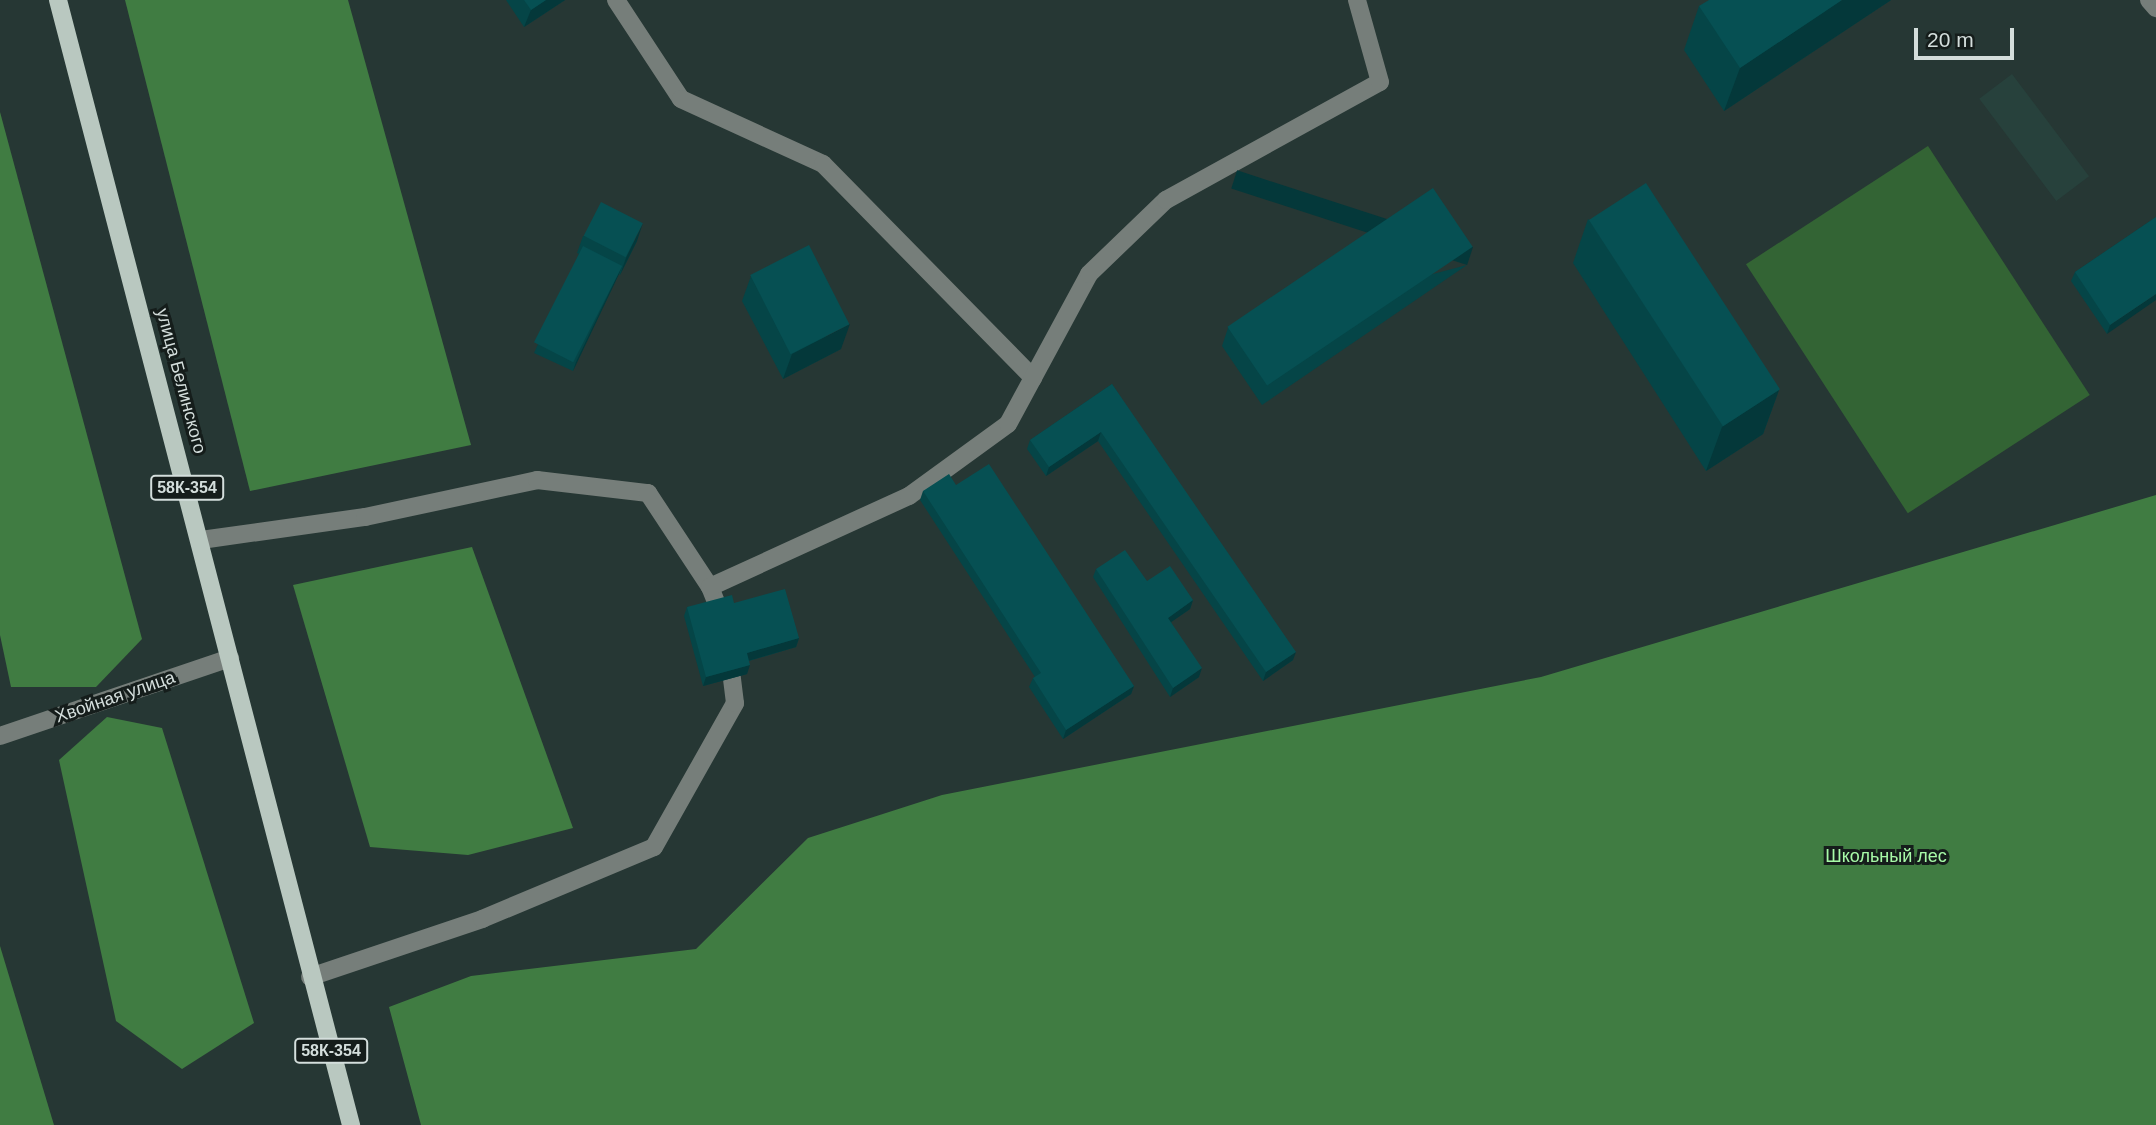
<!DOCTYPE html>
<html>
<head>
<meta charset="utf-8">
<style>
  body { margin:0 }
  #map { position:relative; width:2156px; height:1125px; overflow:hidden; background:#263734; font-family:Arial,sans-serif }
  div>[style] { position:absolute }
  .built>* { inset:0; background:#27413c; transform-origin:0 0 }
  .green>* { inset:0; background:#336434; transform-origin:0 0 }
  .forest>* { inset:0; background:#407c42 }
  .minor>* { height:18px; margin:-9px; padding:0 9px; transform-origin:9px; border-radius:9px; background:#767e7a }
  .major>* { height:18px; margin:-9px; padding:0 9px; transform-origin:9px; border-radius:9px; background:#b9c8c0 }
  .wall>* { inset:0; background:#054547 }
  .shaded-wall>* { inset:0; background:#04383a; transform-origin:0 0 }
  .building>* { inset:0; background:#065053; transform-origin:0 0 }
  span { translate:-50% -50%; white-space:nowrap; text-align:center; line-height:1.15; -webkit-text-stroke:6px #151d1b; paint-order:stroke }
  .shield-label span { padding:2px 5px; background:#151d1b; border:2px solid; border-radius:5px; -webkit-text-stroke-width:0 }
  .shield-label { font-size:16px; color:#d4dedc; font-weight:700 }
  .street-label { font-size:18px; color:#d4dedc }
  .park-label { font-size:18px; color:#a7faa7 }
  .scale { position:absolute; left:1914px; top:28px; width:100px; height:32px; box-sizing:border-box; border:4px solid #d4dedc; border-top:0; padding-left:9px; font-size:21px; line-height:24px; white-space:nowrap; color:#d4dedc; -webkit-text-stroke:5px #151d1b; paint-order:stroke }
</style>
</head>
<body>
<div id="map">
  <div class="built">
    <i style="left:2012px;top:74px;width:128px;height:41px;rotate:53deg"></i>
  </div>
  <div class="green">
    <i style="left:1928px;top:146px;width:297px;height:217px;rotate:57deg"></i>
  </div>
  <div class="forest">
    <i style="clip-path:polygon(125px 0,348px 0,471px 445px,250px 491px)"></i>
    <i style="clip-path:polygon(0 112px,142px 639px,96px 687px,11px 687px,0 635px)"></i>
    <i style="clip-path:polygon(2156px 495px,2156px 1125px,421px 1125px,389px 1007px,471px 976px,696px 949px,808px 838px,942px 795px,1541px 677px)"></i>
    <i style="clip-path:polygon(472px 547px,573px 828px,468px 855px,370px 847px,293px 585px)"></i>
    <i style="clip-path:polygon(107px 717px,162px 728px,254px 1023px,182px 1069px,116px 1021px,59px 760px)"></i>
    <i style="clip-path:polygon(0 946px,54px 1125px,0 1125px)"></i>
  </div>
  <div class="minor">
    <i style="left:616px;top:0;width:118px;rotate:56.7deg"></i>
    <i style="left:681px;top:99px;width:156px;rotate:24.6deg"></i>
    <i style="left:823px;top:164px;width:300px;rotate:45.5deg"></i>
    <i style="left:2149px;top:0;width:11px;rotate:49deg"></i>
    <i style="left:201px;top:540px;width:166px;rotate:-8deg"></i>
    <i style="left:365px;top:517px;width:176px;rotate:-12.1deg"></i>
    <i style="left:537px;top:480px;width:112px;rotate:6.7deg"></i>
    <i style="left:648px;top:493px;width:113px;rotate:56.6deg"></i>
    <i style="left:710px;top:587px;width:37px;rotate:68deg"></i>
    <i style="left:710px;top:587px;width:219px;rotate:-24.6deg"></i>
    <i style="left:909px;top:496px;width:122px;rotate:-36deg"></i>
    <i style="left:1008px;top:424px;width:170px;rotate:-61.6deg"></i>
    <i style="left:1089px;top:274px;width:107px;rotate:-43.9deg"></i>
    <i style="left:1166px;top:200px;width:244px;rotate:-28.9deg"></i>
    <i style="left:1380px;top:82px;width:85px;rotate:-105.7deg"></i>
    <i style="left:0;top:736px;width:243px;rotate:-18.7deg"></i>
    <i style="left:310px;top:977px;width:182px;rotate:-18.6deg"></i>
    <i style="left:482px;top:919px;width:186px;rotate:-22.7deg"></i>
    <i style="left:654px;top:847px;width:165px;rotate:-60.6deg"></i>
    <i style="left:735px;top:703px;width:48px;rotate:-97.1deg"></i>
  </div>
  <div class="major">
    <i style="left:58px;top:0;width:1163px;rotate:75.4deg"></i>
  </div>
  <div class="wall">
    <i style="clip-path:polygon(506px 0,565px 0,524px 27px)"></i>
    <i style="clip-path:polygon(1891px 0,1724px 111px,1684px 50px,1699px 6px)"></i>
    <i style="clip-path:polygon(2156px 217px,2107px 334px,2071px 281px,2075px 272px)"></i>
    <i style="clip-path:polygon(1588px 219px,1779px 390px,1763px 434px,1706px 471px,1573px 263px)"></i>
    <i style="clip-path:polygon(583px 236px,637px 241px,620px 275px,619px 274px,573px 371px,534px 353px,579px 254px,577px 253px)"></i>
    <i style="clip-path:polygon(1467px 265px,1262px 405px,1222px 346px,1228px 328px)"></i>
    <i style="clip-path:polygon(751px 276px,841px 349px,783px 379px,742px 301px)"></i>
    <i style="clip-path:polygon(1112px 384px,1293px 660px,1263px 681px,1098px 441px,1046px 476px,1027px 449px,1030px 440px)"></i>
    <i style="clip-path:polygon(956px 485px,1134px 686px,1131px 694px,1063px 739px,1029px 687px,1033px 678px,1035px 677px,920px 500px,923px 491px)"></i>
    <i style="clip-path:polygon(1096px 569px,1147px 581px,1193px 600px,1190px 609px,1171px 622px,1199px 677px,1170px 697px,1093px 577px)"></i>
    <i style="clip-path:polygon(734px 603px,799px 638px,796px 647px,749px 661px,747px 674px,703px 686px,684px 616px,687px 607px)"></i>
  </div>
  <div class="shaded-wall">
    <i style="clip-path:polygon(546px 0,565px 0,524px 27px,531px 10px)"></i>
    <i style="clip-path:polygon(1842px 0,1891px 0,1724px 111px,1740px 68px)"></i>
    <i style="clip-path:polygon(643px 223px,637px 241px,620px 275px,626px 258px)"></i>
    <i style="left:1473px;top:247px;width:19px;height:248px;rotate:108deg"></i>
    <i style="clip-path:polygon(622px 266px,619px 274px,573px 371px,576px 362px)"></i>
    <i style="clip-path:polygon(2156px 294px,2156px 300px,2107px 334px,2110px 325px)"></i>
    <i style="clip-path:polygon(850px 324px,841px 349px,783px 379px,792px 354px)"></i>
    <i style="clip-path:polygon(1779px 390px,1763px 434px,1706px 471px,1722px 427px)"></i>
    <i style="clip-path:polygon(1101px 432px,1098px 441px,1046px 476px,1049px 467px)"></i>
    <i style="clip-path:polygon(1193px 600px,1190px 609px,1164px 627px,1168px 618px)"></i>
    <i style="clip-path:polygon(799px 638px,796px 647px,744px 662px,747px 653px)"></i>
    <i style="clip-path:polygon(1296px 652px,1293px 660px,1263px 681px,1266px 672px)"></i>
    <i style="clip-path:polygon(750px 665px,747px 674px,703px 686px,706px 677px)"></i>
    <i style="clip-path:polygon(1202px 668px,1199px 677px,1170px 697px,1173px 688px)"></i>
    <i style="clip-path:polygon(1134px 686px,1131px 694px,1063px 739px,1066px 730px)"></i>
  </div>
  <div class="building">
    <i style="clip-path:polygon(524px 0,546px 0,531px 10px)"></i>
    <i style="clip-path:polygon(1709px 0,1842px 0,1740px 68px,1699px 6px)"></i>
    <i style="left:1646px;top:183px;width:246px;height:68px;rotate:57deg"></i>
    <i style="left:1433px;top:188px;width:71px;height:248px;rotate:56deg"></i>
    <i style="left:601px;top:202px;width:47px;height:38px;rotate:27deg"></i>
    <i style="clip-path:polygon(2156px 217px,2156px 294px,2110px 325px,2075px 272px)"></i>
    <i style="left:809px;top:245px;width:89px;height:66px;rotate:63deg"></i>
    <i style="left:583px;top:246px;width:44px;height:108px;rotate:27deg"></i>
    <i style="clip-path:polygon(1112px 384px,1296px 652px,1266px 672px,1101px 432px,1049px 467px,1030px 440px)"></i>
    <i style="clip-path:polygon(989px 464px,1134px 686px,1066px 730px,1033px 678px,1041px 673px,923px 491px,949px 474px,956px 485px)"></i>
    <i style="clip-path:polygon(1125px 550px,1147px 581px,1170px 566px,1193px 600px,1168px 618px,1202px 668px,1173px 688px,1096px 569px)"></i>
    <i style="clip-path:polygon(785px 589px,799px 638px,747px 653px,750px 665px,706px 677px,687px 607px,732px 595px,734px 603px)"></i>
  </div>
  <div class="shield-label">
    <span style="left:187px;top:488px">58К-354</span>
    <span style="left:331px;top:1051px">58К-354</span>
  </div>
  <div class="street-label">
    <span style="left:181px;top:381px;rotate:75deg">улица Белинского</span>
    <span style="left:115px;top:697px;rotate:-19deg">Хвойная улица</span>
  </div>
  <div class="park-label">
    <span style="left:1886px;top:856px">Школьный лес</span>
  </div>
  <div class="scale">20 m</div>
</div>
</body>
</html>
